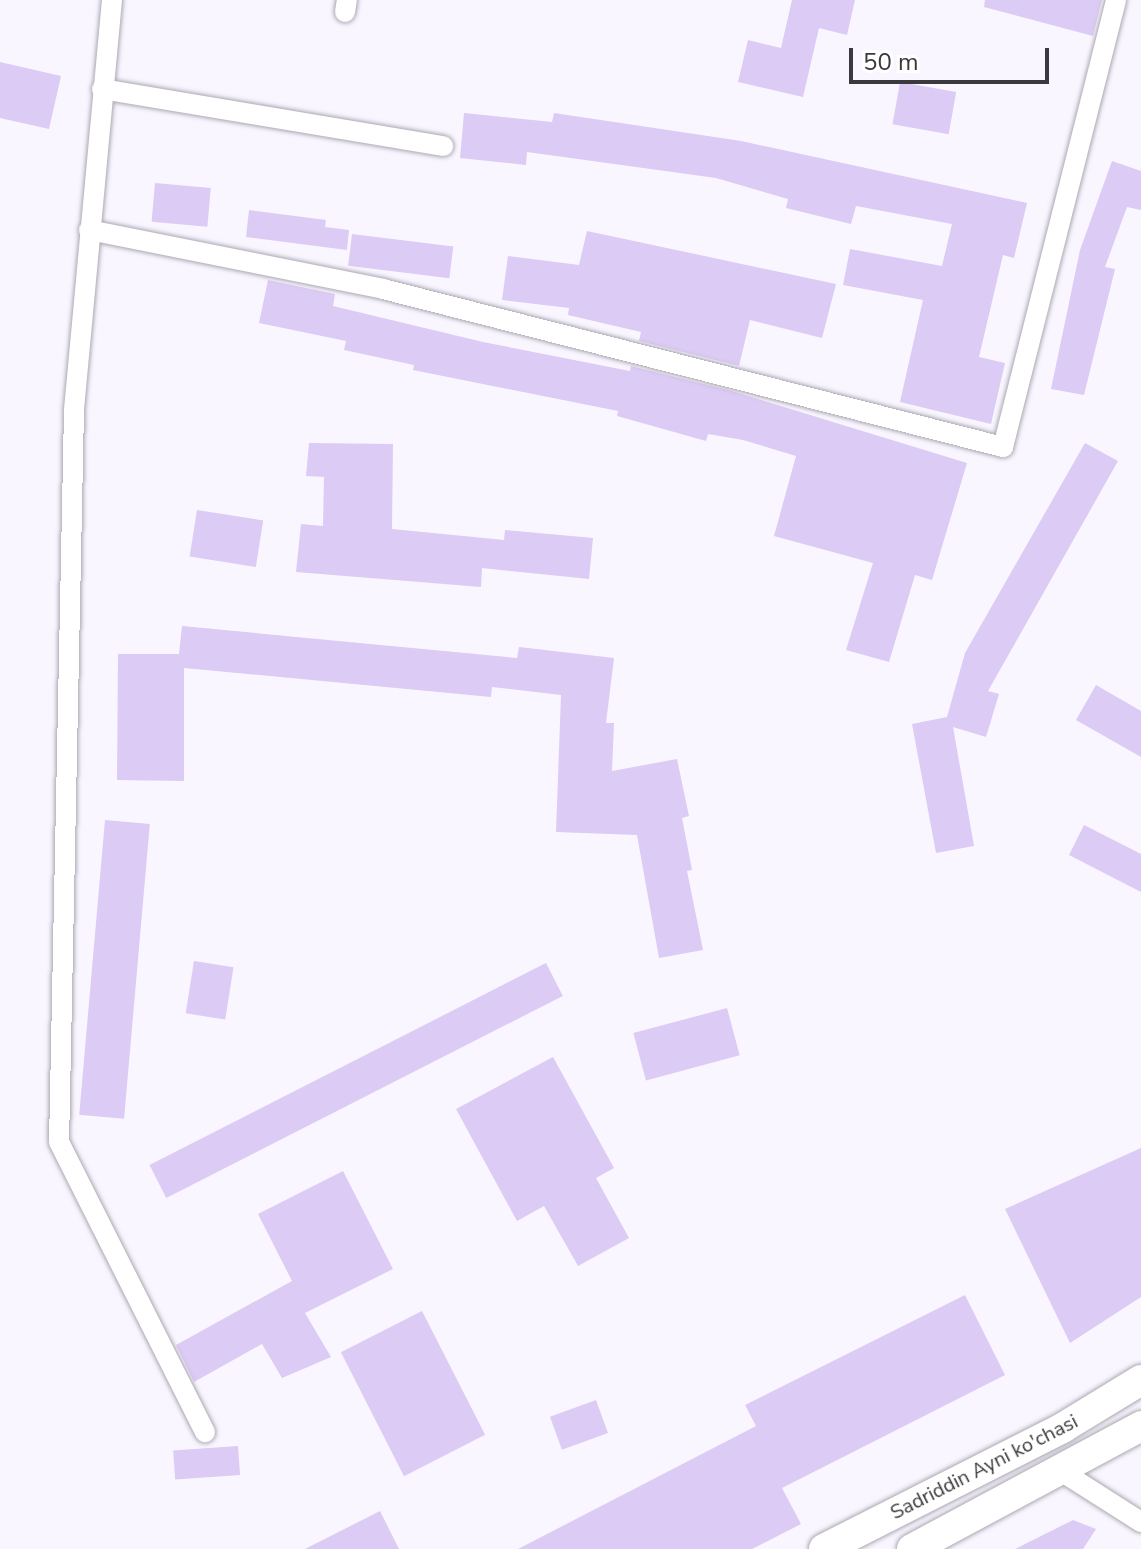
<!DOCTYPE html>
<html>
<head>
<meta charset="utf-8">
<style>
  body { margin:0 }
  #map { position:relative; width:1141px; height:1549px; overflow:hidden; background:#f9f6ff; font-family:"Nunito Sans",sans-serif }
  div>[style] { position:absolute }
  .building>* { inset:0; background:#dccbf4; transform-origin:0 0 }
  .roads { filter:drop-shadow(0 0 2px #aca8b3) drop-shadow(0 0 2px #aca8b3) }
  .minor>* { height:20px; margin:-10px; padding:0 10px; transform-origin:10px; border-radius:10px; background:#fff }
  .secondary>* { height:30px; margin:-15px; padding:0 15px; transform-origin:15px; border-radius:15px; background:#fff }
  span { translate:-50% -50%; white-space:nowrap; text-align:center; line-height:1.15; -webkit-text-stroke:6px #fff; paint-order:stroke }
  .street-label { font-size:20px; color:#3b393d }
  .scale { position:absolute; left:849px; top:48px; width:200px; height:36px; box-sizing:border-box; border:4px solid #3b393d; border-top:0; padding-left:10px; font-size:24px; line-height:28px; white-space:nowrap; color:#3b393d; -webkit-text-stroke:6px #fff; paint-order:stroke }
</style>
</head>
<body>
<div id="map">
  <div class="building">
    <i style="clip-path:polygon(792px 0,855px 0,847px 35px,819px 28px,803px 97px,738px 82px,748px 40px,781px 48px)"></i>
    <i style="clip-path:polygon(985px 0,1102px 0,1093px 36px,984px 7px)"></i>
    <i style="clip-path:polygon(0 62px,61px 76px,49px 129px,0 118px)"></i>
    <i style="left:900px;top:82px;width:57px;height:43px;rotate:10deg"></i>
    <i style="clip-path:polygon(464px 113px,552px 122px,554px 113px,741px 141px,1027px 203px,1014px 258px,1003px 255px,979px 357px,1005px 363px,991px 424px,900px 402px,923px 300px,843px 285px,850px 249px,942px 266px,952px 224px,856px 206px,851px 224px,786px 208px,788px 199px,716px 178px,527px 152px,526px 165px,460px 158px)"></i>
    <i style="clip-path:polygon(1112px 161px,1141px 171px,1141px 210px,1127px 207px,1105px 267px,1115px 269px,1084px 395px,1051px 389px,1080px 250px)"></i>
    <i style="left:155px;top:183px;width:56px;height:39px;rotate:5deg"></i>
    <i style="clip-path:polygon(249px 210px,326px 220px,325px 227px,349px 230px,347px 250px,246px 237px)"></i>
    <i style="clip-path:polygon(587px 231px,836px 284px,822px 338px,750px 320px,739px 366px,639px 341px,641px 332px,568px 315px,569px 308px,502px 300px,508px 256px,579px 265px)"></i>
    <i style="left:352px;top:234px;width:102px;height:32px;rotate:7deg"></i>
    <i style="clip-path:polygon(268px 280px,335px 294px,333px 306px,483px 342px,630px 371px,631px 366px,732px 391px,967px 463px,932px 580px,915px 575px,889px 662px,846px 650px,873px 563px,774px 536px,796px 456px,743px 440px,708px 434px,706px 441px,617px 416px,618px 411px,413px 370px,414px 365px,344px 350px,346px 341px,259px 323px)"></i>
    <i style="clip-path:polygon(309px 443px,393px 444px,392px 529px,504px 540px,505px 530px,593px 538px,589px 579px,482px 568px,481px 587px,296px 572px,301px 524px,323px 526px,324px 477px,306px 476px)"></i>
    <i style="clip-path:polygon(1085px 443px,1118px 461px,988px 691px,999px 694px,986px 737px,953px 727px,974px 846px,936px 853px,912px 724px,947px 717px,965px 653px)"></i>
    <i style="left:197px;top:510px;width:67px;height:47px;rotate:9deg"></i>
    <i style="clip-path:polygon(182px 626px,517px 658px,519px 647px,614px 658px,606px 723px,614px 723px,612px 771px,677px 759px,689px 816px,682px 818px,692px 870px,687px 871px,703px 950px,659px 958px,637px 835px,556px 832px,561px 695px,492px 687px,491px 697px,184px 668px,184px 781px,117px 780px,118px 654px,179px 654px)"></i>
    <i style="clip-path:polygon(1096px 685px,1141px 711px,1141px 757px,1076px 720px)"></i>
    <i style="left:105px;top:820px;width:45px;height:296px;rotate:5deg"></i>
    <i style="clip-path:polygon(1084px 825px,1141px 854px,1141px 892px,1069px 855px)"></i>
    <i style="left:194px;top:961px;width:40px;height:53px;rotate:9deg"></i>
    <i style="left:546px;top:963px;width:37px;height:445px;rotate:63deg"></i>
    <i style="left:727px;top:1008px;width:49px;height:97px;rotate:75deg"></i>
    <i style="clip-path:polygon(553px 1057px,614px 1168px,596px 1178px,629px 1238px,578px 1266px,544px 1206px,517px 1221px,456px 1109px)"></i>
    <i style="clip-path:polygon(1141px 1148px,1141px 1297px,1070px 1343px,1005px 1209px)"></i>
    <i style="clip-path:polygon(343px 1171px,393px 1269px,305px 1313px,331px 1357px,282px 1378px,262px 1344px,194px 1382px,176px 1345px,292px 1281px,258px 1214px)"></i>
    <i style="clip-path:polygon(965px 1295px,1005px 1375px,782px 1488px,801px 1524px,752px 1549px,518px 1549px,756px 1426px,745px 1405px)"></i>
    <i style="left:422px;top:1311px;width:139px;height:91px;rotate:63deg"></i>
    <i style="left:596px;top:1400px;width:35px;height:49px;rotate:70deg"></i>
    <i style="left:238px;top:1446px;width:29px;height:65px;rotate:86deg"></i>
    <i style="clip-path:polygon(380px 1511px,399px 1549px,305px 1549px)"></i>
    <i style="clip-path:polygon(1073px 1520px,1096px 1529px,1083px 1549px,1015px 1549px)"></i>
  </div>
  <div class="roads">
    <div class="minor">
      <i style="left:112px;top:0;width:412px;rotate:95.3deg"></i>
      <i style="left:74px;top:410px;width:732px;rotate:91.17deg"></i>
      <i style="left:59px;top:1142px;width:325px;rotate:63.3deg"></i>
      <i style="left:345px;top:12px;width:12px;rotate:-81deg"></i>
      <i style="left:102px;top:89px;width:346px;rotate:9.5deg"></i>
      <i style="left:89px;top:230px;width:300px;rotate:11.3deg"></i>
      <i style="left:383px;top:289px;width:640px;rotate:14.3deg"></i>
      <i style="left:1003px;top:447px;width:461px;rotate:-75.8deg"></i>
      <i style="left:1064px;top:1473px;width:91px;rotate:32.5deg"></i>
    </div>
    <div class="secondary">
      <i style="left:824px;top:1549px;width:269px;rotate:-26.9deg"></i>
      <i style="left:1064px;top:1427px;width:90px;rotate:-31.4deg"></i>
      <i style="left:912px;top:1549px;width:260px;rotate:-28.2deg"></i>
    </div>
  </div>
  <div class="street-label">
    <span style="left:984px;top:1467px;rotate:-27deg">Sadriddin Ayni ko'chasi</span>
  </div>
  <div class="scale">50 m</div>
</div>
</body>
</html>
